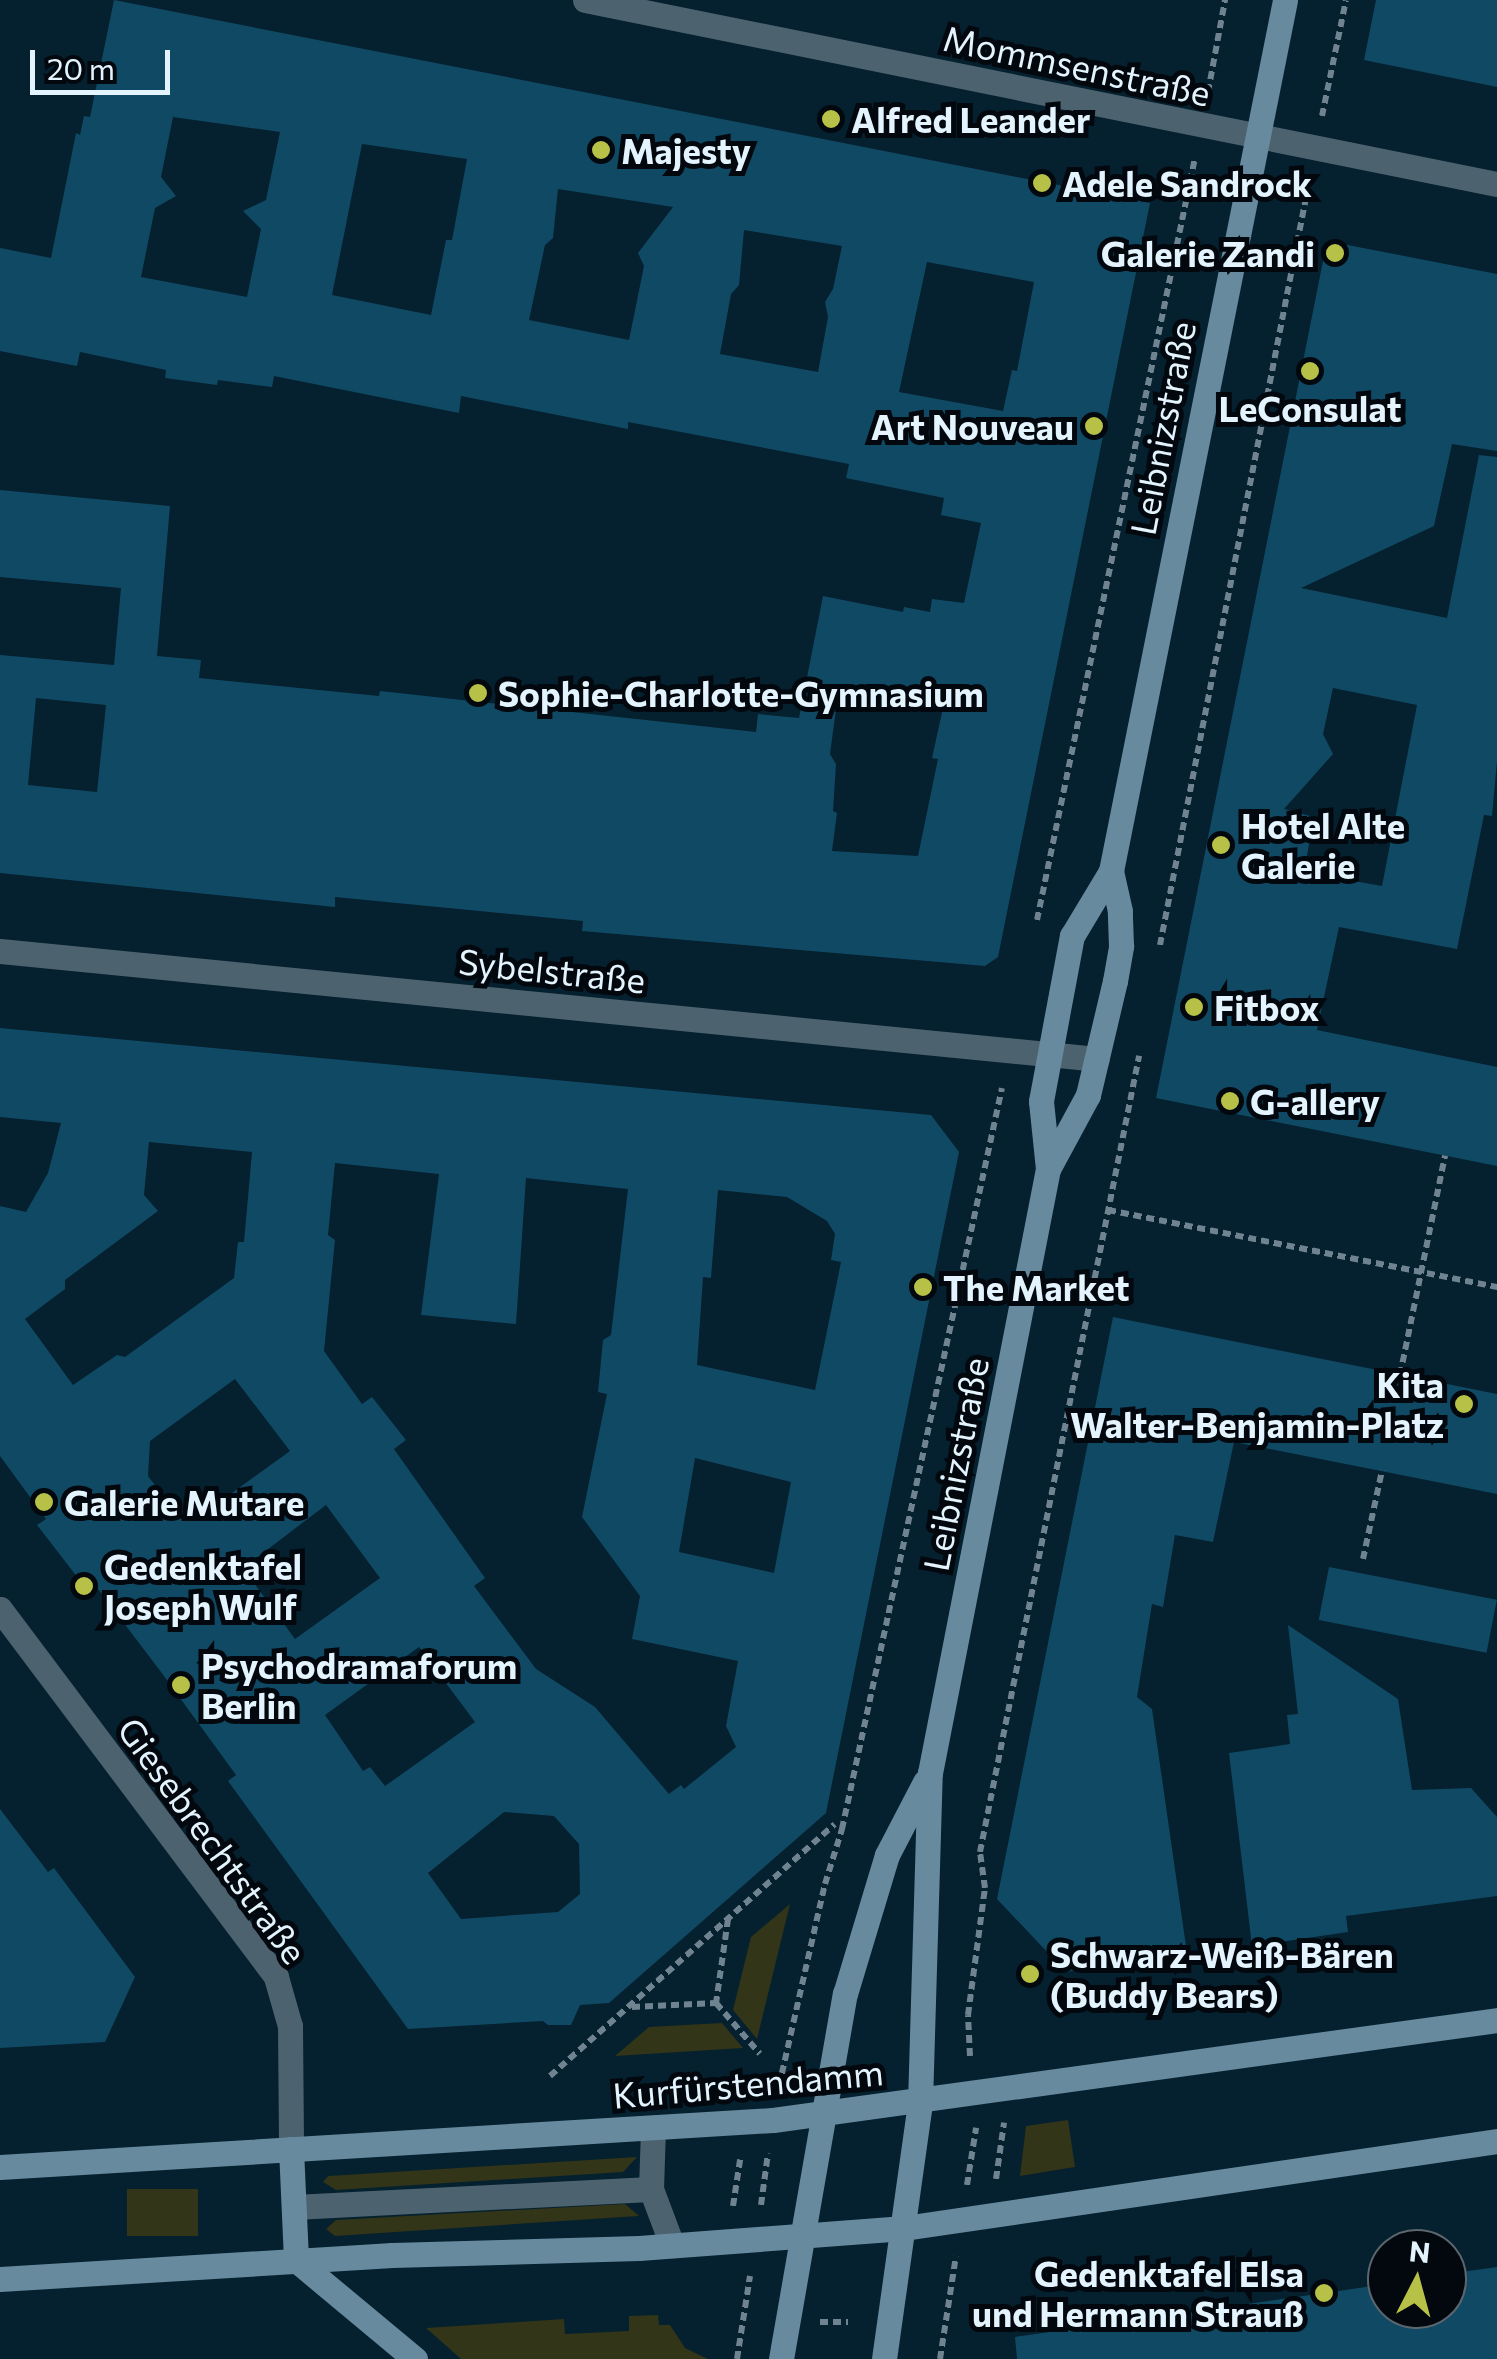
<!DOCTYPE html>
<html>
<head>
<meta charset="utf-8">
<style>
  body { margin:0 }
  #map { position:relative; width:1497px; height:2359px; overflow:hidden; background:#05202e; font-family:Commissioner,sans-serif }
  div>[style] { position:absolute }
  .green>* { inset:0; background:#323517; transform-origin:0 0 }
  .building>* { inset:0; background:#104964; transform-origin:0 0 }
  .path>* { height:6px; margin-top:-3px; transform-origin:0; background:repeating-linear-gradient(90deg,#6f8490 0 8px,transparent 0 13px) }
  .lane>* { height:25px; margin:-12.5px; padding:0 12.5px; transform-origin:12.5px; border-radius:12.5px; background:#4d626f }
  .street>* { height:25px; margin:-12.5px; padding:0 12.5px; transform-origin:12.5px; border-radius:12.5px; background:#4d626f }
  .secondary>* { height:25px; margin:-12.5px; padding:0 12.5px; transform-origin:12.5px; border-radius:12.5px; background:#678a9e }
  .dots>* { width:28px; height:28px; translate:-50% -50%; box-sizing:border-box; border:5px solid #02080e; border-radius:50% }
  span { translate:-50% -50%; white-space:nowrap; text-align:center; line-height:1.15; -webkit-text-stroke:10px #02080e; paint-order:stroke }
  .street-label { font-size:35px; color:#e4f4fe }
  .poi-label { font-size:35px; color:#e4f4fe; font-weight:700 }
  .left { translate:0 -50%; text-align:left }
  .right { translate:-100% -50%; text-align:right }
  .north { position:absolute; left:1367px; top:2229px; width:100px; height:100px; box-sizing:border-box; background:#02080e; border:2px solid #5c666e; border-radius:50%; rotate:6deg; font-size:28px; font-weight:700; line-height:40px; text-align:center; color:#e4f4fe }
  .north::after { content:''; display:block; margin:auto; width:35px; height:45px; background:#b7c148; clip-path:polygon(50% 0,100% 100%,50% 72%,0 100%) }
  .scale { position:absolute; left:30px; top:50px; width:140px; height:45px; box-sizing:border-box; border:5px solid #e4f4fe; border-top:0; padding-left:12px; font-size:30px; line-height:35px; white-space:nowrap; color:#e4f4fe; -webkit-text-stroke:8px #02080e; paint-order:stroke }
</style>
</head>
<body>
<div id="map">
  <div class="green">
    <i style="clip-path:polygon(790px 1904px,757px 2039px,733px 2010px,751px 1937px)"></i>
    <i style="clip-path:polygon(722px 2023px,743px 2048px,615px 2056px,649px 2027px)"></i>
    <i style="clip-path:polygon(1068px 2120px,1075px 2167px,1020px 2176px,1026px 2126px)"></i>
    <i style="clip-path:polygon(637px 2157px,623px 2172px,336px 2190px,323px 2182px,328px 2176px)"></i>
    <i style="left:198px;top:2189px;width:47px;height:71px;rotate:90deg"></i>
    <i style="clip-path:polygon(625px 2204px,639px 2216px,335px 2236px,326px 2229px,336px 2220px)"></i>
    <i style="clip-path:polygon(658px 2315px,659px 2325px,670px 2325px,685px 2348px,708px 2359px,461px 2359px,426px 2328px,564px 2319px,565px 2334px,629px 2331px,629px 2316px)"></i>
  </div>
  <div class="building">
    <i style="clip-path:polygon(evenodd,114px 0,1150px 203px,998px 957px,985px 966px,582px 931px,583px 921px,335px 897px,335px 907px,0 873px,0 655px,114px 665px,121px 588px,0 577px,0 490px,170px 506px,157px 656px,201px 660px,199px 678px,379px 696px,380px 691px,756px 732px,758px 714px,799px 718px,823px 596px,903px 612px,904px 607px,930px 612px,932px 599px,964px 603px,981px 523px,941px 515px,944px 498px,846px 478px,849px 464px,628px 422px,628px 429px,461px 396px,459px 413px,274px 376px,272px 387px,218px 380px,217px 385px,165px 378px,166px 370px,80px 352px,77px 366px,0 351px,0 248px,51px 258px,76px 133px,80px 135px,84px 116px,90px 117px,114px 0,173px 117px,280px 132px,266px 200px,243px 211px,261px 229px,247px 297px,141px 277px,155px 208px,176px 196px,161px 177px,173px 117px,114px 0,362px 144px,467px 159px,452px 240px,446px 240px,431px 315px,332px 295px,362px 144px,114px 0,558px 189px,673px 207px,638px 253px,644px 266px,629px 340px,529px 320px,545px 245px,553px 238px,558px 189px,114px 0,744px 230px,842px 246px,833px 289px,825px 302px,828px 317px,818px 372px,720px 354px,731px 294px,739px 285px,744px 230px,114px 0,927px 262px,1034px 282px,1017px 371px,1012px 370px,1003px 411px,899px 392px,927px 262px,114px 0,839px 687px,943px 708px,932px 758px,938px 759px,918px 856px,832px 851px,837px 813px,833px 811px,836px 764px,830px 754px,839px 687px,114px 0,36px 698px,106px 705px,97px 792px,28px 785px,36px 698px)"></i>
    <i style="clip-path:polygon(1376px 0,1497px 0,1497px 87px,1364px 60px)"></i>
    <i style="clip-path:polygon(evenodd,1327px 241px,1497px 274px,1497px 451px,1452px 444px,1434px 526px,1301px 588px,1447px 618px,1479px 455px,1497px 457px,1497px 761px,1492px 816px,1484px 815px,1457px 949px,1339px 927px,1317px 1030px,1497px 1067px,1497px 1166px,1156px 1098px,1327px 241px,1333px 688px,1417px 705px,1382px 886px,1304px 872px,1314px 817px,1284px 809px,1333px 754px,1323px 734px,1333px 688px)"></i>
    <i style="clip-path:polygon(evenodd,0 1028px,931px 1115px,959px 1152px,826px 1813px,609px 2003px,580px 2005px,571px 2025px,548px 2025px,543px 2021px,408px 2029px,228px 1781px,236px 1775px,161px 1672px,95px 1585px,88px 1591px,37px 1525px,46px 1519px,0 1456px,0 1206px,26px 1212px,48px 1173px,61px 1123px,0 1117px,0 1028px,149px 1142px,252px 1152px,244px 1242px,238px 1242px,234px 1278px,125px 1357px,117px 1355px,73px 1385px,25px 1319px,65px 1289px,65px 1280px,158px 1211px,144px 1195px,149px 1142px,0 1028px,335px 1163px,439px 1174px,421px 1315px,516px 1324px,526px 1178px,628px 1189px,611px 1335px,603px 1340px,598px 1392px,607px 1394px,582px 1517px,640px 1596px,632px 1639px,738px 1661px,726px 1726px,736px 1747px,684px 1789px,681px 1785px,669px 1794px,595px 1707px,536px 1669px,474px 1586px,485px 1578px,394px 1449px,406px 1440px,372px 1397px,362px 1404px,324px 1351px,335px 1240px,328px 1235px,335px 1163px,0 1028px,718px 1190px,787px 1197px,827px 1221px,835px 1234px,831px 1260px,841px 1262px,815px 1390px,697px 1365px,703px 1277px,711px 1278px,718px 1190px,0 1028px,235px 1379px,290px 1451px,203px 1514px,173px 1509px,148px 1476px,150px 1441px,235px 1379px,0 1028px,695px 1458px,791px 1482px,774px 1573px,679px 1552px,695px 1458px,0 1028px,326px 1505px,380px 1578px,295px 1639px,243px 1568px,326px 1505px,0 1028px,419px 1647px,475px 1722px,385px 1786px,370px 1767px,363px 1771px,325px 1715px,419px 1647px,0 1028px,504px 1812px,554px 1816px,579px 1844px,580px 1894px,558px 1912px,461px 1919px,428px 1873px,504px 1812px)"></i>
    <i style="clip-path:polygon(1113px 1317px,1497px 1394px,1497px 1494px,1234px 1442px,1213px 1542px,1175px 1535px,1163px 1607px,1152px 1604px,1137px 1697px,1152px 1709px,1187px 1953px,1066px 1972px,997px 1899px)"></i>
    <i style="left:1329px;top:1567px;width:171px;height:54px;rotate:11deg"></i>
    <i style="clip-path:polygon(1288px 1625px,1398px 1699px,1412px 1790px,1471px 1788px,1497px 1817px,1497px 1896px,1346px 1916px,1348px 1932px,1252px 1946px,1229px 1753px,1290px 1744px,1287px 1715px,1298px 1714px)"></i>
    <i style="clip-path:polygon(0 1809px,48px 1872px,54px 1868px,135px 1977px,105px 2042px,0 2048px)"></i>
    <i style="clip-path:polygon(1497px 2267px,1497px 2359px,1017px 2359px,1015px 2337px,1387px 2284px,1387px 2309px,1447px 2309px,1447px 2274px)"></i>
  </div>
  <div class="path">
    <i style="left:1208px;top:92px;width:94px;rotate:-79.5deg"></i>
    <i style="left:1322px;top:116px;width:118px;rotate:-78.3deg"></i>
    <i style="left:1037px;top:920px;width:778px;rotate:-78.29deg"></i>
    <i style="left:1160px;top:945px;width:777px;rotate:-78.95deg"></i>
    <i style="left:1108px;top:1210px;width:397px;rotate:11.2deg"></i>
    <i style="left:1400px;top:1375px;width:224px;rotate:-78.4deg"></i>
    <i style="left:1363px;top:1559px;width:91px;rotate:-77.9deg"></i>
    <i style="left:728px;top:1919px;width:85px;rotate:98.1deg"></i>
    <i style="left:716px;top:2003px;width:67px;rotate:49.2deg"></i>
    <i style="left:632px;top:2007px;width:84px;rotate:-2.7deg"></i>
    <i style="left:970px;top:2056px;width:41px;rotate:-92.8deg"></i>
    <i style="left:968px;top:2015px;width:128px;rotate:-82.4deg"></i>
    <i style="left:985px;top:1888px;width:36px;rotate:-98deg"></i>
    <i style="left:980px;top:1852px;width:812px;rotate:-78.7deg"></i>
    <i style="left:550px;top:2076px;width:380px;rotate:-41.5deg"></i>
    <i style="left:779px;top:2086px;width:207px;rotate:-77.2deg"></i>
    <i style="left:825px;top:1884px;width:58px;rotate:-72.8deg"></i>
    <i style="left:842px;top:1829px;width:758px;rotate:-77.82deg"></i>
    <i style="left:996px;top:2179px;width:57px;rotate:-81.9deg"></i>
    <i style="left:967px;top:2185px;width:58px;rotate:-81deg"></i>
    <i style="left:761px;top:2205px;width:52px;rotate:-82.3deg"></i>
    <i style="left:733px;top:2206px;width:47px;rotate:-81.3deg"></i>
    <i style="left:820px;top:2322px;width:28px"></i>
    <i style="left:737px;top:2359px;width:84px;rotate:-81.1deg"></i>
    <i style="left:940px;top:2359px;width:104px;rotate:-81.2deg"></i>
  </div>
  <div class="lane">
    <i style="left:651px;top:2189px;width:60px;rotate:-88.1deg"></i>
    <i style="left:294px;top:2207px;width:357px;rotate:-2.9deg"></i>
    <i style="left:651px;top:2189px;width:60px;rotate:69.4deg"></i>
  </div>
  <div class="street">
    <i style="left:585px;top:0;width:930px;rotate:11.41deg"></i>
    <i style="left:0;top:951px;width:1102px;rotate:5.62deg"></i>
    <i style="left:0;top:1609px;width:460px;rotate:53.1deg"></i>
    <i style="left:276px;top:1977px;width:51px;rotate:74.1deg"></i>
    <i style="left:290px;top:2026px;width:123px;rotate:89.5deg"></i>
  </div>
  <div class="secondary">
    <i style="left:1048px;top:1169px;width:68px;rotate:-95.9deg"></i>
    <i style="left:1041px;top:1101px;width:168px;rotate:-79.4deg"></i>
    <i style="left:1072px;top:936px;width:76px;rotate:-59deg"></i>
    <i style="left:291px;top:2149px;width:111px;rotate:87.4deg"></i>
    <i style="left:0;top:2167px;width:774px;rotate:-3.48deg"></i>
    <i style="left:773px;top:2120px;width:731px;rotate:-7.86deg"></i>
    <i style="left:296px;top:2260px;width:155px;rotate:39.8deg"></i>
    <i style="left:0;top:2279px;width:393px;rotate:-3.5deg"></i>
    <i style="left:392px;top:2255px;width:247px;rotate:-1.6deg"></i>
    <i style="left:639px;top:2248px;width:266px;rotate:-4.3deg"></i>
    <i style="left:904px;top:2228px;width:599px;rotate:-8.35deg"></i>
    <i style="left:781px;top:2359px;width:371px;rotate:-80.1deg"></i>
    <i style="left:845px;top:1994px;width:145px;rotate:-73.2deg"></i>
    <i style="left:887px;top:1855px;width:82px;rotate:-62.5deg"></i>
    <i style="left:884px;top:2359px;width:259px;rotate:-82deg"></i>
    <i style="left:920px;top:2103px;width:330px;rotate:-88.3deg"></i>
    <i style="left:930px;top:1773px;width:615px;rotate:-78.95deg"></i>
    <i style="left:1048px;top:1169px;width:84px;rotate:-61.6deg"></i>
    <i style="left:1088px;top:1095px;width:117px;rotate:-76.7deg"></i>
    <i style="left:1115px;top:981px;width:36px;rotate:-80deg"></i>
    <i style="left:1121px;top:946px;width:35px;rotate:-92deg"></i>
    <i style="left:1120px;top:911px;width:41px;rotate:-102.7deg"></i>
    <i style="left:1111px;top:871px;width:888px;rotate:-78.7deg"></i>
  </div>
  <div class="dots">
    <i style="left:831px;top:119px;background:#b7c148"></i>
    <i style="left:601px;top:150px;background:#b7c148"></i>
    <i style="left:1042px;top:183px;background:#b7c148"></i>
    <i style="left:1335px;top:253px;background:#b7c148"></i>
    <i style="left:1310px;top:371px;background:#b7c148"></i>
    <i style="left:1094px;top:426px;background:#b7c148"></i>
    <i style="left:478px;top:693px;background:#b7c148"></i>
    <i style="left:1221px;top:845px;background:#b7c148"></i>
    <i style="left:1194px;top:1007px;background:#b7c148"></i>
    <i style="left:1230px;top:1101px;background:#b7c148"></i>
    <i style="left:923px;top:1287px;background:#b7c148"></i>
    <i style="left:1464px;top:1404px;background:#b7c148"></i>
    <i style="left:44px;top:1502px;background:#b7c148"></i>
    <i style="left:84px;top:1586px;background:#b7c148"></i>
    <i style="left:181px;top:1685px;background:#b7c148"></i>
    <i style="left:1030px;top:1974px;background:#b7c148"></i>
    <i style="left:1324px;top:2293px;background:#b7c148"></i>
  </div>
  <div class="street-label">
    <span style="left:1077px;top:65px;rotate:12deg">Mommsenstraße</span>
    <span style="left:1162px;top:428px;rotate:-79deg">Leibnizstraße</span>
    <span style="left:552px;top:970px;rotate:6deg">Sybelstraße</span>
    <span style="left:955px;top:1464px;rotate:-79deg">Leibnizstraße</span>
    <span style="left:213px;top:1840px;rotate:54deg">Giesebrechtstraße</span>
    <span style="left:748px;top:2083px;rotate:-5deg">Kurfürstendamm</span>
  </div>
  <div class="poi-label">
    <span class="left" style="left:851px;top:119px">Alfred Leander</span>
    <span class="left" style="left:621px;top:150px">Majesty</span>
    <span class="left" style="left:1062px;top:183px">Adele Sandrock</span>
    <span class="right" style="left:1315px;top:253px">Galerie Zandi</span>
    <span style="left:1310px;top:408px">LeConsulat</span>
    <span class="right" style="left:1074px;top:426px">Art Nouveau</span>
    <span class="left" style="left:498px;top:693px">Sophie-Charlotte-Gymnasium</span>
    <span class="left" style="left:1241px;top:845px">Hotel Alte<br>Galerie</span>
    <span class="left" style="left:1214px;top:1007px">Fitbox</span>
    <span class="left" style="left:1250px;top:1101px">G-allery</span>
    <span class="left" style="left:943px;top:1287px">The Market</span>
    <span class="right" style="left:1444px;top:1404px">Kita<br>Walter-Benjamin-Platz</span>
    <span class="left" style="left:64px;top:1502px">Galerie Mutare</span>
    <span class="left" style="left:104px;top:1586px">Gedenktafel<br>Joseph Wulf</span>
    <span class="left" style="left:201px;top:1685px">Psychodramaforum<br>Berlin</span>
    <span class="left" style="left:1050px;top:1974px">Schwarz-Weiß-Bären<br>(Buddy Bears)</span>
    <span class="right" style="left:1304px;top:2293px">Gedenktafel Elsa<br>und Hermann Strauß</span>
  </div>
  <div class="north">N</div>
  <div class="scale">20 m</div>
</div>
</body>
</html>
